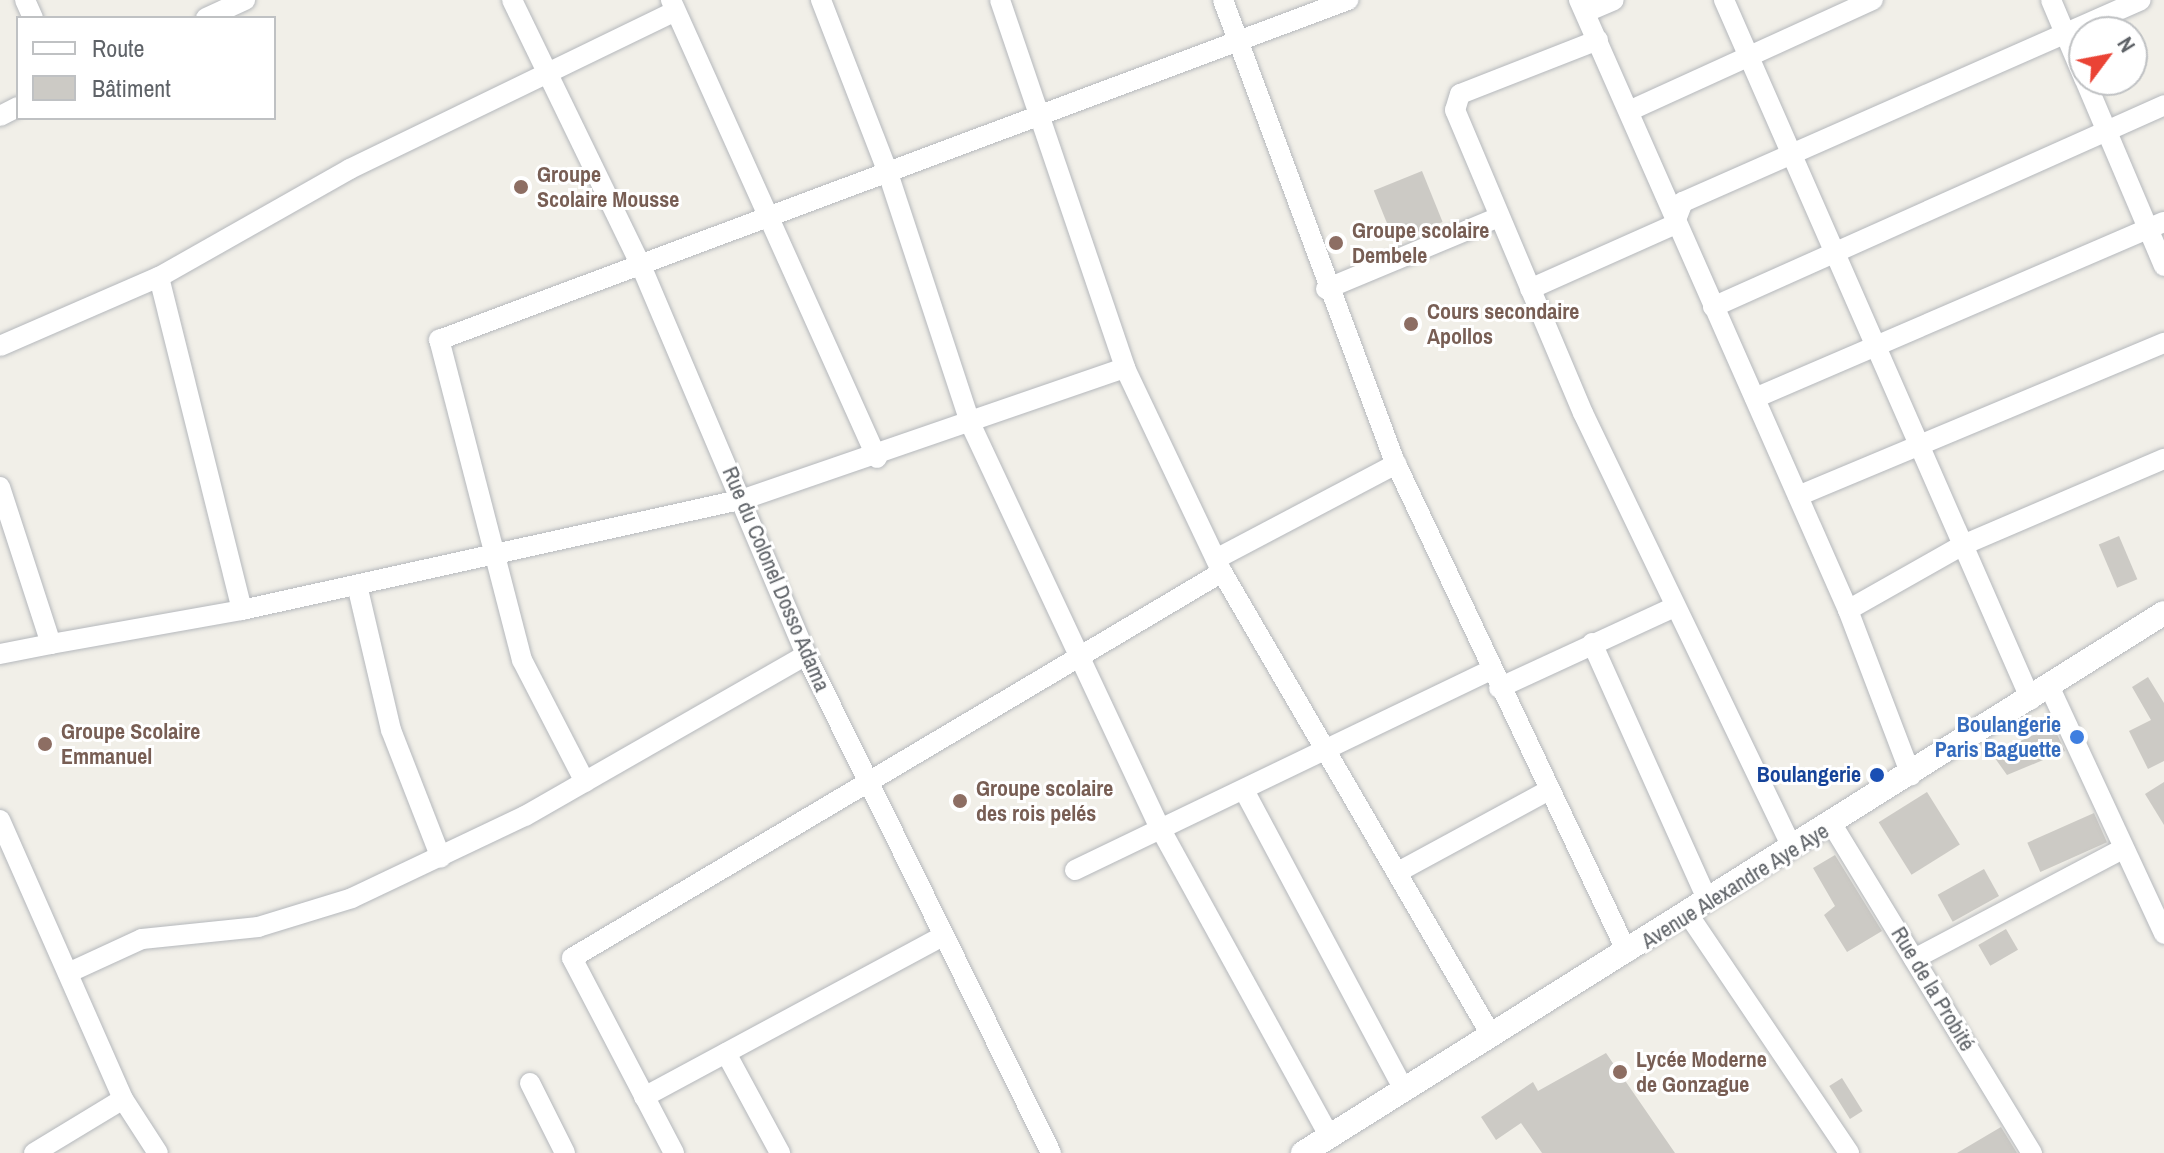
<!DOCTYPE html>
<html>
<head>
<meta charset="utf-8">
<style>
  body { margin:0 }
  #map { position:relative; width:2164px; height:1153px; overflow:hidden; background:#f1efe8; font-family:"Archivo Narrow",sans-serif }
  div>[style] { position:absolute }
  .building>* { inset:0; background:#cccac5; transform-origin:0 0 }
  .roads { filter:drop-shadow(0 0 2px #b5b8bc) drop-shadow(0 0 2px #b5b8bc) }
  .minor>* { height:20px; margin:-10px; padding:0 10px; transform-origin:10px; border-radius:10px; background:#fff }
  .tertiary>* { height:24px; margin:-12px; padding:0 12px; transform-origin:12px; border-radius:12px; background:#fff }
  .dots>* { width:22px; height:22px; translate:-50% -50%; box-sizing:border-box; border:4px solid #fff; border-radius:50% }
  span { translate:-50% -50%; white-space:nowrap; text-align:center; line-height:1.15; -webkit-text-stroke:6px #fff; paint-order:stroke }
  .education-label { font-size:22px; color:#785e54; font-weight:700 }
  .left { translate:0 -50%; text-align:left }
  .street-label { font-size:22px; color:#5f6368 }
  .shop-label { font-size:22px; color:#366cbe; font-weight:700 }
  .right { translate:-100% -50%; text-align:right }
  .transit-label { font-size:22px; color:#164399; font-weight:700 }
  .legend { position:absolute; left:16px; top:16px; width:260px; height:104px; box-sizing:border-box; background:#fff; border:2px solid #bfc1c3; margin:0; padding:10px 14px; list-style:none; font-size:24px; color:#5f6368 }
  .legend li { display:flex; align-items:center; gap:16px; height:40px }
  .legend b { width:40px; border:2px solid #bfc1c3 }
  .north { position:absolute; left:2068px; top:16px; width:80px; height:80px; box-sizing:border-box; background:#fff; border:2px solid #bfc1c3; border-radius:50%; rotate:58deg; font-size:22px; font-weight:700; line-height:32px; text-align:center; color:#5f6368 }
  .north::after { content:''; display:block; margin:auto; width:28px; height:36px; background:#ea4335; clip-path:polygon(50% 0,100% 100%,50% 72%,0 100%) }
</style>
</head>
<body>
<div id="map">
  <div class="building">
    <i style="left:1422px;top:171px;width:55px;height:52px;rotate:68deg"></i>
    <i style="left:2119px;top:536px;width:47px;height:22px;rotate:67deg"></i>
    <i style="clip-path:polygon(2148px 677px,2164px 703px,2164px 761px,2148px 769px,2129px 731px,2151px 720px,2132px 687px)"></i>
    <i style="clip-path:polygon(2053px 726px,2065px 751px,2007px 775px,1992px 754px)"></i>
    <i style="clip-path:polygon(2164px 782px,2164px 825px,2145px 794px)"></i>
    <i style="left:1927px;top:792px;width:62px;height:57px;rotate:58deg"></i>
    <i style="left:2094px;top:813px;width:32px;height:73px;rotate:66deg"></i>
    <i style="clip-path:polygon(1835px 855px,1882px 931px,1847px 952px,1824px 915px,1835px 906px,1813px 868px)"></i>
    <i style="left:1984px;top:869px;width:31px;height:53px;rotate:61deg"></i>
    <i style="left:2006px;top:929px;width:24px;height:32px;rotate:60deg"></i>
    <i style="clip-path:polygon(1606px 1053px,1675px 1153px,1542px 1153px,1521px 1123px,1496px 1140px,1481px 1117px,1533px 1082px,1538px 1091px)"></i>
    <i style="left:1842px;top:1078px;width:39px;height:15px;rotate:58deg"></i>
    <i style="clip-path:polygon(2001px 1127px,2017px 1153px,1957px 1153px)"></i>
  </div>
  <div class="roads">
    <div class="minor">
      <i style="left:25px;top:0;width:20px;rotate:66deg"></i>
      <i style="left:512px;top:0;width:298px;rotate:64.1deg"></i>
      <i style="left:642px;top:268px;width:420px;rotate:67deg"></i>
      <i style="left:806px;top:655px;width:555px;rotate:63.8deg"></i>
      <i style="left:671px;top:0;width:502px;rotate:65.78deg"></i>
      <i style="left:821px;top:0;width:186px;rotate:68.8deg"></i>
      <i style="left:888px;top:173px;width:265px;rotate:71.8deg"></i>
      <i style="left:971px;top:425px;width:445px;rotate:64.9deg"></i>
      <i style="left:1160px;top:828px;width:351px;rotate:61.2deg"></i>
      <i style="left:1000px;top:0;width:389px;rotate:71.2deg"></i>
      <i style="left:1125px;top:368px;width:226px;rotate:64.6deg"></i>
      <i style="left:1222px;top:572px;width:533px;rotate:59.83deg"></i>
      <i style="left:1223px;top:0;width:495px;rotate:69.6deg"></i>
      <i style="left:1396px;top:464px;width:540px;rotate:64.67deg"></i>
      <i style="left:1579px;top:0;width:667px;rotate:66.2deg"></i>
      <i style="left:1848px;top:610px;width:177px;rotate:69.1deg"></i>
      <i style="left:1724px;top:0;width:764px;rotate:66.32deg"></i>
      <i style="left:2051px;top:0;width:85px;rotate:67.1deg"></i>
      <i style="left:1586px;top:12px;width:30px;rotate:-23deg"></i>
      <i style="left:206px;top:18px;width:43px;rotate:-24.8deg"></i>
      <i style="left:1598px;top:40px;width:148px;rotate:158.6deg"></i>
      <i style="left:1460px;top:94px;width:17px;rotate:107deg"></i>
      <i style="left:1455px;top:110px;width:329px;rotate:67.1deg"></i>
      <i style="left:1583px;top:413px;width:483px;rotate:64.3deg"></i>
      <i style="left:2085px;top:80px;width:202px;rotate:67deg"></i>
      <i style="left:1629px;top:111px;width:268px;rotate:-24.5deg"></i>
      <i style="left:0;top:116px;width:20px;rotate:-27deg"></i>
      <i style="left:159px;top:277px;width:343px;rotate:76deg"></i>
      <i style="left:1326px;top:289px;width:187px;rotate:-22.6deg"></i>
      <i style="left:1530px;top:289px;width:158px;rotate:-24deg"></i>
      <i style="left:1674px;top:225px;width:25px;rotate:-69deg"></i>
      <i style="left:1683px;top:202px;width:500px;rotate:-23.8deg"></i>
      <i style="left:1713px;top:307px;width:494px;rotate:-24.1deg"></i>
      <i style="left:0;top:346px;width:173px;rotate:-23.5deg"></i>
      <i style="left:159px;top:277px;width:219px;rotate:-29.5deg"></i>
      <i style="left:350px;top:169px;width:361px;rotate:-25.9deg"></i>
      <i style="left:1755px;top:398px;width:445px;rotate:-23.3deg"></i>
      <i style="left:0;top:487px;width:165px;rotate:72deg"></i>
      <i style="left:51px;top:644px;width:52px;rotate:168.9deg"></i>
      <i style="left:1798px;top:496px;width:397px;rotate:-22.7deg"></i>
      <i style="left:1216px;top:559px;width:204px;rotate:-27.8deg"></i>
      <i style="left:357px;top:585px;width:149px;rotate:76.8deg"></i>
      <i style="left:391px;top:730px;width:137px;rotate:68.7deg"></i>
      <i style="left:1848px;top:610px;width:132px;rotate:-29.5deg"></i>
      <i style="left:1963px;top:545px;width:219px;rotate:-23.2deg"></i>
      <i style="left:1592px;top:643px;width:283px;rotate:65.8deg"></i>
      <i style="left:51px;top:644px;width:194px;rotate:-10.1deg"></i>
      <i style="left:242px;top:610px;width:514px;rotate:-12.47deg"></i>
      <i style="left:744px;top:499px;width:403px;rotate:-19deg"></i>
      <i style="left:1499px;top:688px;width:193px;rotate:-24.8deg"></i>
      <i style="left:2050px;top:688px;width:271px;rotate:65.1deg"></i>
      <i style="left:585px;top:782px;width:137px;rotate:-117.3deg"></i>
      <i style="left:522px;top:660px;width:331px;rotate:-104.5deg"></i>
      <i style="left:439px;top:340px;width:971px;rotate:-20.51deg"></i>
      <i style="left:1245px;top:792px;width:338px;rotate:61.9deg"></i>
      <i style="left:0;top:820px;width:305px;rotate:66.2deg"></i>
      <i style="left:123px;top:1099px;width:64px;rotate:57.1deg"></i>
      <i style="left:1833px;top:826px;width:383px;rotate:58.7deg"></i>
      <i style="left:1075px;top:870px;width:462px;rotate:-25.7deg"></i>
      <i style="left:1398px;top:872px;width:172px;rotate:-28.5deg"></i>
      <i style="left:1688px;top:914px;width:288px;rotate:56deg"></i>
      <i style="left:1914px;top:959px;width:236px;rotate:-27.8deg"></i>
      <i style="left:68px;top:973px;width:81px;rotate:-24.7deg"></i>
      <i style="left:142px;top:939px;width:117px;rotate:-5.9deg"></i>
      <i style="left:258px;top:927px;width:98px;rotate:-17.1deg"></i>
      <i style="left:352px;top:898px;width:191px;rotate:-25.4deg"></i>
      <i style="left:525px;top:816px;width:324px;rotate:-29.8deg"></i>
      <i style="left:726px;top:1053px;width:114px;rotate:61.6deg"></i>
      <i style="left:530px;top:1083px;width:78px;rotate:63.4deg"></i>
      <i style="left:644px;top:1097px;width:340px;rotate:-28.3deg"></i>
      <i style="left:34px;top:1153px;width:104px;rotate:-31.2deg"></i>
      <i style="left:674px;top:1153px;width:220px;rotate:-117.6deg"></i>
      <i style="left:572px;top:958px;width:756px;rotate:-30.7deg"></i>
    </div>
    <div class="tertiary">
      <i style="left:1303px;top:1153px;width:1016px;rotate:-32.1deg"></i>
    </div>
  </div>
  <div class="dots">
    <i style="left:521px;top:187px;background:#8d6e63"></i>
    <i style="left:1336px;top:243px;background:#8d6e63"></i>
    <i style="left:1411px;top:324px;background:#8d6e63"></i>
    <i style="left:2077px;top:737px;background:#3f7fe0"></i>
    <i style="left:45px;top:744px;background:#8d6e63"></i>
    <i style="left:1877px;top:775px;background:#1a4fb4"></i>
    <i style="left:960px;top:801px;background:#8d6e63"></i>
    <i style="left:1620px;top:1072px;background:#8d6e63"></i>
  </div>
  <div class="education-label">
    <span class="left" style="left:537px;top:187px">Groupe<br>Scolaire Mousse</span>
    <span class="left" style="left:1352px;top:243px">Groupe scolaire<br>Dembele</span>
    <span class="left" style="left:1427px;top:324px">Cours secondaire<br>Apollos</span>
    <span class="left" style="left:61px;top:744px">Groupe Scolaire<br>Emmanuel</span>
    <span class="left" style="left:976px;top:801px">Groupe scolaire<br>des rois pelés</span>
    <span class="left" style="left:1636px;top:1072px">Lycée Moderne<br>de Gonzague</span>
  </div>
  <div class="street-label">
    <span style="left:776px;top:579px;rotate:67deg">Rue du Colonel Dosso Adama</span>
    <span style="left:1735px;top:886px;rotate:-32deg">Avenue Alexandre Aye Aye</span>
    <span style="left:1933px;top:989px;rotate:59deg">Rue de la Probité</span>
  </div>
  <div class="shop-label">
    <span class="right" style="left:2061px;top:737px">Boulangerie<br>Paris Baguette</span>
  </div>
  <div class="transit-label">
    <span class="right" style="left:1861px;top:775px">Boulangerie</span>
  </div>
  <ul class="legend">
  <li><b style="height:10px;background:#fff"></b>Route</li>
  <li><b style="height:22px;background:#cccac5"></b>Bâtiment</li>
  </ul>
  <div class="north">N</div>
</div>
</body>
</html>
